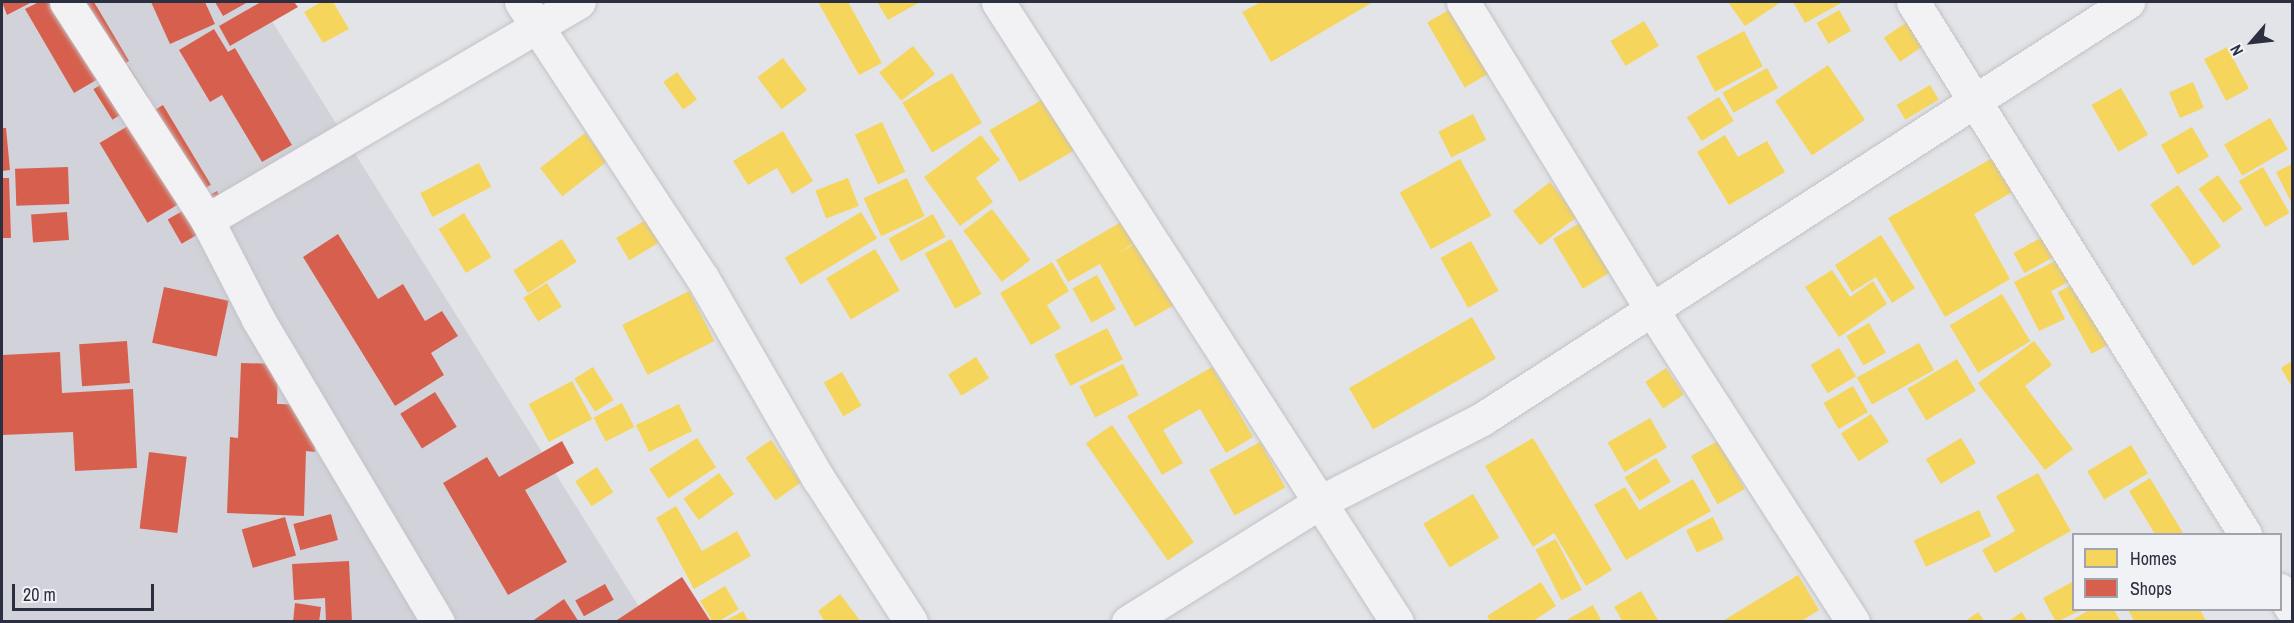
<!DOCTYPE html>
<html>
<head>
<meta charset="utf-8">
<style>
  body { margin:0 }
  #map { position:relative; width:2294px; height:623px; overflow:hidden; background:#e3e4e8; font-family:"Archivo Narrow",sans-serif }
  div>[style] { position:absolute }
  .built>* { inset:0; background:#d2d3da }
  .homes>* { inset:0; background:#f6d55c; transform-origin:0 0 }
  .shops>* { inset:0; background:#d6604d; transform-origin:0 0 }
  .roads { filter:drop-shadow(0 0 2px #c2c2c6) drop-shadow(0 0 2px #c2c2c6) }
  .minor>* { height:33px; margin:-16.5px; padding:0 16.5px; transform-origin:16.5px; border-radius:16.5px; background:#f2f2f4 }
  span { translate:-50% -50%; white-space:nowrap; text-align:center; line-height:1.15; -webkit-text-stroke:6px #f1f2f6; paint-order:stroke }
  .frame { position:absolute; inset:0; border:3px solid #2c2f3f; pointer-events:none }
  .legend { position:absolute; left:2072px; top:533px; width:210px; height:78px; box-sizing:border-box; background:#f1f2f6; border:2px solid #a2a4ad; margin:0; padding:8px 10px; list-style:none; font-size:18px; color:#2c2f3f }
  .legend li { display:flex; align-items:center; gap:12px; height:30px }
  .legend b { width:30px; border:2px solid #a2a4ad }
  .north { position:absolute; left:2222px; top:12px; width:60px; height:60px; -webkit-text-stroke:4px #f1f2f6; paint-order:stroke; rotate:242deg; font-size:16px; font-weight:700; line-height:24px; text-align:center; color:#2c2f3f }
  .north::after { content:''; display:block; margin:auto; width:21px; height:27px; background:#2c2f3f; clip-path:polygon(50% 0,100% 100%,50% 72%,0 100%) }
  .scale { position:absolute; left:12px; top:584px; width:142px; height:27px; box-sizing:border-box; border:3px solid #2c2f3f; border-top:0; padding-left:8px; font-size:18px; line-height:21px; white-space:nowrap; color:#2c2f3f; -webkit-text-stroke:4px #f1f2f6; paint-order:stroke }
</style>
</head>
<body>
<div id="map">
  <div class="built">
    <i style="clip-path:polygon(2px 2px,260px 2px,648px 621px,2px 621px)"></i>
  </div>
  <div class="homes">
    <i style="clip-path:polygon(321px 2px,333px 2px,349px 29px,323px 43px,304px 12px)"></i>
    <i style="clip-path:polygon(818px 2px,848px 2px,882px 63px,859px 75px)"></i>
    <i style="clip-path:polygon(877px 2px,920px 2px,888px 20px)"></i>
    <i style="clip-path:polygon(1261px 2px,1373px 2px,1271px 62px,1242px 12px)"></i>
    <i style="clip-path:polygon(1728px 2px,1781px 2px,1745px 26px)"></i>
    <i style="clip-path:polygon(1793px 2px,1843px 2px,1805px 23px)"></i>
    <i style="left:1454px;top:7px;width:75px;height:31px;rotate:60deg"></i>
    <i style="left:1839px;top:10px;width:24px;height:26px;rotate:60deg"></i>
    <i style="left:1644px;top:21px;width:29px;height:39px;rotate:59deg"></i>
    <i style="left:1907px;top:22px;width:29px;height:28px;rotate:56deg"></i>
    <i style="left:1744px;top:31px;width:40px;height:54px;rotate:62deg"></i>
    <i style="left:913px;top:46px;width:36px;height:43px;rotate:52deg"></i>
    <i style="left:2227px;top:47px;width:47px;height:26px;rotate:62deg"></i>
    <i style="left:783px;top:58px;width:40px;height:32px;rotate:53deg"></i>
    <i style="left:1828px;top:65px;width:66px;height:64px;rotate:56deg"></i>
    <i style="left:1767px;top:68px;width:23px;height:51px;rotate:61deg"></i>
    <i style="left:677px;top:72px;width:34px;height:17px;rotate:54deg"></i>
    <i style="left:952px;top:73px;width:58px;height:58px;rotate:59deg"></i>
    <i style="left:2193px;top:82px;width:28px;height:26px;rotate:67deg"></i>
    <i style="left:1930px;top:85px;width:17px;height:39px;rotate:59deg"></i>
    <i style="left:2121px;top:88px;width:54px;height:34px;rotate:60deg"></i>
    <i style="left:1719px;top:97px;width:28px;height:38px;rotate:58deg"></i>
    <i style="left:1045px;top:98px;width:60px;height:64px;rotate:60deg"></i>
    <i style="left:1473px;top:114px;width:29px;height:39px;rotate:63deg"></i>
    <i style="left:2270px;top:118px;width:36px;height:53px;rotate:60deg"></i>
    <i style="left:882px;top:122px;width:55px;height:30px;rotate:65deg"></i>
    <i style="left:2192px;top:127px;width:34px;height:36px;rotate:60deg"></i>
    <i style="clip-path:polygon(783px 131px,813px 181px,792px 194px,777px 168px,748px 185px,733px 161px)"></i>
    <i style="left:585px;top:133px;width:36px;height:57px;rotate:52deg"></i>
    <i style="clip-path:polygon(981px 135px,1000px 160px,976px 178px,993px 202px,960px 226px,924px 177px)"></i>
    <i style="clip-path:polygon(1725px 135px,1738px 157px,1767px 141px,1785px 172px,1729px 205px,1697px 152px)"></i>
    <i style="clip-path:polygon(2001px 153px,2021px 187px,1974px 214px,2010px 279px,1945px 317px,1888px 218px)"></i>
    <i style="left:1460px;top:159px;width:65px;height:69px;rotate:61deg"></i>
    <i style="left:479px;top:163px;width:27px;height:66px;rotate:63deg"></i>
    <i style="clip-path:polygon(2292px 164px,2292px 204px,2276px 172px)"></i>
    <i style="left:2263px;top:167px;width:53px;height:28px;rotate:60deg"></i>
    <i style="left:2218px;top:175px;width:42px;height:24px;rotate:54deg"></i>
    <i style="left:848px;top:178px;width:30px;height:35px;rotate:69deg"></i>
    <i style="left:907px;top:178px;width:42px;height:48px;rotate:65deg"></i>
    <i style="left:1550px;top:182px;width:44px;height:47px;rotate:52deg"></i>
    <i style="left:2178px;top:185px;width:75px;height:34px;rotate:55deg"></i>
    <i style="left:992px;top:209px;width:64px;height:36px;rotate:53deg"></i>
    <i style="left:861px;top:212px;width:31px;height:89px;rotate:59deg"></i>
    <i style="left:464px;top:213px;width:52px;height:30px;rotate:58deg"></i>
    <i style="left:933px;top:214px;width:26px;height:51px;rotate:61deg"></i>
    <i style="left:646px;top:220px;width:26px;height:35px;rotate:59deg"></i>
    <i style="left:1583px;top:221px;width:58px;height:35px;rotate:59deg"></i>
    <i style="clip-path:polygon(1121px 222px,1134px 243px,1114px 256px,1143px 239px,1178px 303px,1135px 327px,1100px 264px,1068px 282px,1056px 260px)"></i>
    <i style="clip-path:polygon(1881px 235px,1915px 288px,1892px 303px,1876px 277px,1852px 292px,1835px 265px)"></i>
    <i style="left:2044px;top:236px;width:23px;height:35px;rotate:61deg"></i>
    <i style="left:562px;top:239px;width:27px;height:58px;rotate:57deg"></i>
    <i style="left:951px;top:239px;width:63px;height:30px;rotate:61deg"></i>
    <i style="left:1471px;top:241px;width:57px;height:35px;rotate:61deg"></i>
    <i style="left:875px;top:249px;width:48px;height:57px;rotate:59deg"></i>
    <i style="clip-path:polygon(2065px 256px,2076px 278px,2051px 291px,2065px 319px,2039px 331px,2014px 282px)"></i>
    <i style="clip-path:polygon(1052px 262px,1069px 291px,1047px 305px,1061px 328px,1031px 345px,1000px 293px)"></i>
    <i style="clip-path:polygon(1832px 270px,1850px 297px,1873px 281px,1887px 304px,1839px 337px,1805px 287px)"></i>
    <i style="left:1097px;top:275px;width:39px;height:28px;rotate:61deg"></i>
    <i style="left:2084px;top:278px;width:70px;height:30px;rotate:61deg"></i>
    <i style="left:547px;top:283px;width:28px;height:28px;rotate:58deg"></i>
    <i style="left:689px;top:291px;width:56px;height:75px;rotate:63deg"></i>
    <i style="left:2002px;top:294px;width:55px;height:61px;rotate:59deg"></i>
    <i style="left:1472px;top:317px;width:48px;height:142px;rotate:60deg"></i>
    <i style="left:1869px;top:323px;width:34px;height:26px;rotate:60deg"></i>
    <i style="left:1107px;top:328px;width:35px;height:59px;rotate:63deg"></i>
    <i style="clip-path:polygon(2034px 341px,2052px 365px,2025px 386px,2073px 449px,2045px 470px,1978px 383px)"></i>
    <i style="left:1919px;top:343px;width:31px;height:71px;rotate:61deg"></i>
    <i style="left:1839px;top:348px;width:33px;height:33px;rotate:59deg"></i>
    <i style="left:976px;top:357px;width:25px;height:33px;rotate:58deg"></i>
    <i style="left:1957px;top:359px;width:37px;height:58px;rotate:59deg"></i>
    <i style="clip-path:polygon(2292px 361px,2292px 387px,2281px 368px)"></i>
    <i style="left:1123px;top:364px;width:35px;height:49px;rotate:63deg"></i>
    <i style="left:593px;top:367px;width:39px;height:22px;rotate:58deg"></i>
    <i style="clip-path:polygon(1212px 367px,1253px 437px,1226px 453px,1200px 409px,1163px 430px,1183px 463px,1162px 475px,1127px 416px)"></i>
    <i style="left:1666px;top:368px;width:32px;height:25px;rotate:56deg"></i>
    <i style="left:842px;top:372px;width:39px;height:21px;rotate:60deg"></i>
    <i style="left:572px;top:381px;width:43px;height:49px;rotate:62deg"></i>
    <i style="left:1853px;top:386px;width:30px;height:34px;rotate:60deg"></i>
    <i style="left:622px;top:403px;width:27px;height:32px;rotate:63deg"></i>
    <i style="left:679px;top:404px;width:30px;height:48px;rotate:64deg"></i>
    <i style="left:1871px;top:414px;width:33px;height:36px;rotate:57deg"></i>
    <i style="left:1650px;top:418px;width:34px;height:49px;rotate:60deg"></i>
    <i style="left:1112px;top:425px;width:143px;height:32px;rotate:55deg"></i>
    <i style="left:697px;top:438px;width:35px;height:57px;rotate:57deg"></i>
    <i style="clip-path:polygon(1533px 438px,1612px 570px,1586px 586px,1554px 533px,1533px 547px,1485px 466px)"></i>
    <i style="left:1961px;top:438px;width:29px;height:41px;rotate:59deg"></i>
    <i style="left:771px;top:440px;width:52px;height:31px;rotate:55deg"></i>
    <i style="left:1718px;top:441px;width:55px;height:31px;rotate:61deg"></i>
    <i style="left:1260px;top:442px;width:52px;height:58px;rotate:61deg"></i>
    <i style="left:2131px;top:445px;width:33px;height:51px;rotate:59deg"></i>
    <i style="left:1656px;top:458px;width:28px;height:37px;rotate:58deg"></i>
    <i style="left:597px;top:467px;width:30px;height:26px;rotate:57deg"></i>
    <i style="left:719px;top:473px;width:26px;height:44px;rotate:54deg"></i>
    <i style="clip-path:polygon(2038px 473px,2071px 531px,1995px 573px,1982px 550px,2015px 531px,1996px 496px)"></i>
    <i style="clip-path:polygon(2150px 478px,2183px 533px,2180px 534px,2155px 534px,2129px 491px)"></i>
    <i style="clip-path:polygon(1693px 479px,1711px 511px,1626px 560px,1594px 505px,1625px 487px,1639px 510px)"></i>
    <i style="left:1473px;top:494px;width:51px;height:58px;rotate:59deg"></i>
    <i style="clip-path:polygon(676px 506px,702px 551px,737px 531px,751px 556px,694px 589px,656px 518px)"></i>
    <i style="left:1979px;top:510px;width:29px;height:72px;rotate:65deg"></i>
    <i style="left:1713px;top:517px;width:25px;height:30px;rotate:64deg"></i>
    <i style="left:1556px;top:539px;width:57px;height:23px;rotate:63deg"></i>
    <i style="clip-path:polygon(1798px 575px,1819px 610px,1800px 622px,1721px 622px)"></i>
    <i style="clip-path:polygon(2074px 581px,2074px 610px,2082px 610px,2056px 622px,2043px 598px)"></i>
    <i style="clip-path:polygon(1541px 582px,1556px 606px,1532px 622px,1491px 622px,1487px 616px)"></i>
    <i style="left:725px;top:586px;width:27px;height:29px;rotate:59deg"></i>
    <i style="clip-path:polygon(1641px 591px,1659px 622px,1623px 622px,1614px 607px)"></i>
    <i style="clip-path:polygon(840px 594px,861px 622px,825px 622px,818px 611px)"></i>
    <i style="clip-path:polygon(1593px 605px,1602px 622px,1569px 622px,1568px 619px)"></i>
    <i style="clip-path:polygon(2089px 610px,2114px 610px,2121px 622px,2069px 622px)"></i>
    <i style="clip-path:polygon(2128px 610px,2200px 610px,2207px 622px,2135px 622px)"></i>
    <i style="clip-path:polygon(743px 611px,749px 622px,723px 622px)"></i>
    <i style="clip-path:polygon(1978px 612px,1985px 622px,1964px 622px)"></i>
    <i style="clip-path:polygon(2022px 612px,2028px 622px,2007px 622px)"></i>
  </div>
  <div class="shops">
    <i style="clip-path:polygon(2px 2px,32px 2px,7px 15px)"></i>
    <i style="clip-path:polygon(39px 2px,94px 2px,129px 61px,74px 93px,25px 9px)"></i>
    <i style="clip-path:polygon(151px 2px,205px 2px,215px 24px,170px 44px)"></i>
    <i style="clip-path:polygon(215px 2px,248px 2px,223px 16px)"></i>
    <i style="clip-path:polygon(261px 2px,294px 2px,298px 7px,230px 46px,219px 26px)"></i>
    <i style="clip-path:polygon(214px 29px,228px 52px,235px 48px,292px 145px,262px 162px,222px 95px,210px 102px,179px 50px)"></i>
    <i style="left:129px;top:67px;width:36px;height:42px;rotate:58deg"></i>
    <i style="left:163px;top:105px;width:93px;height:74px;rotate:59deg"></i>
    <i style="clip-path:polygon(2px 128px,6px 128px,10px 170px,2px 171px)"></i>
    <i style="left:68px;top:167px;width:37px;height:53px;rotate:88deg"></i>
    <i style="clip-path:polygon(2px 178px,9px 178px,11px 238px,2px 238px)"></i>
    <i style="left:217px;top:191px;width:28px;height:57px;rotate:60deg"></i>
    <i style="left:67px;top:212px;width:28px;height:36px;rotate:86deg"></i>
    <i style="clip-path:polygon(338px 234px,378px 299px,403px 284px,425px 321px,442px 311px,458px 336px,431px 353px,444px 375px,395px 406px,303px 257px)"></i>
    <i style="left:164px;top:287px;width:66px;height:57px;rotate:12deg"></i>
    <i style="left:127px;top:341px;width:42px;height:48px;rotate:86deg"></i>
    <i style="clip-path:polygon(60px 352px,62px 393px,133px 389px,137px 468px,75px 471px,73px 432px,2px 435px,2px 355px)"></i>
    <i style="clip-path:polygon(241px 363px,278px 364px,277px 404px,316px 405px,315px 452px,306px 451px,304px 516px,227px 513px,230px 437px,238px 438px)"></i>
    <i style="left:435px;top:392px;width:41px;height:41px;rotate:58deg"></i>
    <i style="clip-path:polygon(562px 441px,574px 463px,525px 490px,567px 562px,508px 595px,443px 483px,487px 457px,499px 477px)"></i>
    <i style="left:149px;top:452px;width:38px;height:77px;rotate:7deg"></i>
    <i style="left:331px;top:514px;width:27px;height:39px;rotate:75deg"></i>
    <i style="left:285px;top:517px;width:40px;height:45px;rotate:74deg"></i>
    <i style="clip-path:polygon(349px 561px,352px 622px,326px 622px,325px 598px,294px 600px,292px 564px)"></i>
    <i style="clip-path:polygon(682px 577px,711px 622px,614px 622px)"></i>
    <i style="left:605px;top:584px;width:18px;height:34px;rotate:61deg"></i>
    <i style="clip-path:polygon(564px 599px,579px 622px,531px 622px)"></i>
    <i style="clip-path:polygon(295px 603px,321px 607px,319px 622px,293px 622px)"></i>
  </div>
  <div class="roads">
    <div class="minor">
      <i style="left:66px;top:2px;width:260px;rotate:57.1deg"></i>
      <i style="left:207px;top:220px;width:111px;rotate:62.7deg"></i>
      <i style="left:258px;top:319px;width:352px;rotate:59.3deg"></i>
      <i style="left:521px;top:2px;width:331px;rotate:56.7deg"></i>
      <i style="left:703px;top:279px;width:230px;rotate:60deg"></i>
      <i style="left:818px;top:478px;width:171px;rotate:57.1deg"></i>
      <i style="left:998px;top:2px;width:737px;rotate:57.24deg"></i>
      <i style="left:1463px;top:2px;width:361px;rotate:58.5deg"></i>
      <i style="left:1652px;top:310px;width:371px;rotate:57.2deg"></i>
      <i style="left:1913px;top:2px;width:627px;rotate:58.03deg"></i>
      <i style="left:207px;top:220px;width:431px;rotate:-30.4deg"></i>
      <i style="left:2280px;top:590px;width:22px;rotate:58deg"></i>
      <i style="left:1128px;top:622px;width:229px;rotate:-32deg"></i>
      <i style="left:1322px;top:501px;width:180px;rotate:-27.1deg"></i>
      <i style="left:1482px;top:419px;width:769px;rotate:-32.84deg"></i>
    </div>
  </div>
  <div class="frame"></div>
  <ul class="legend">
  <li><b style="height:16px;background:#f6d55c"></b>Homes</li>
  <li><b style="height:16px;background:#d6604d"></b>Shops</li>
  </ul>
  <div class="north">N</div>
  <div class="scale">20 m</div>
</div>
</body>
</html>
